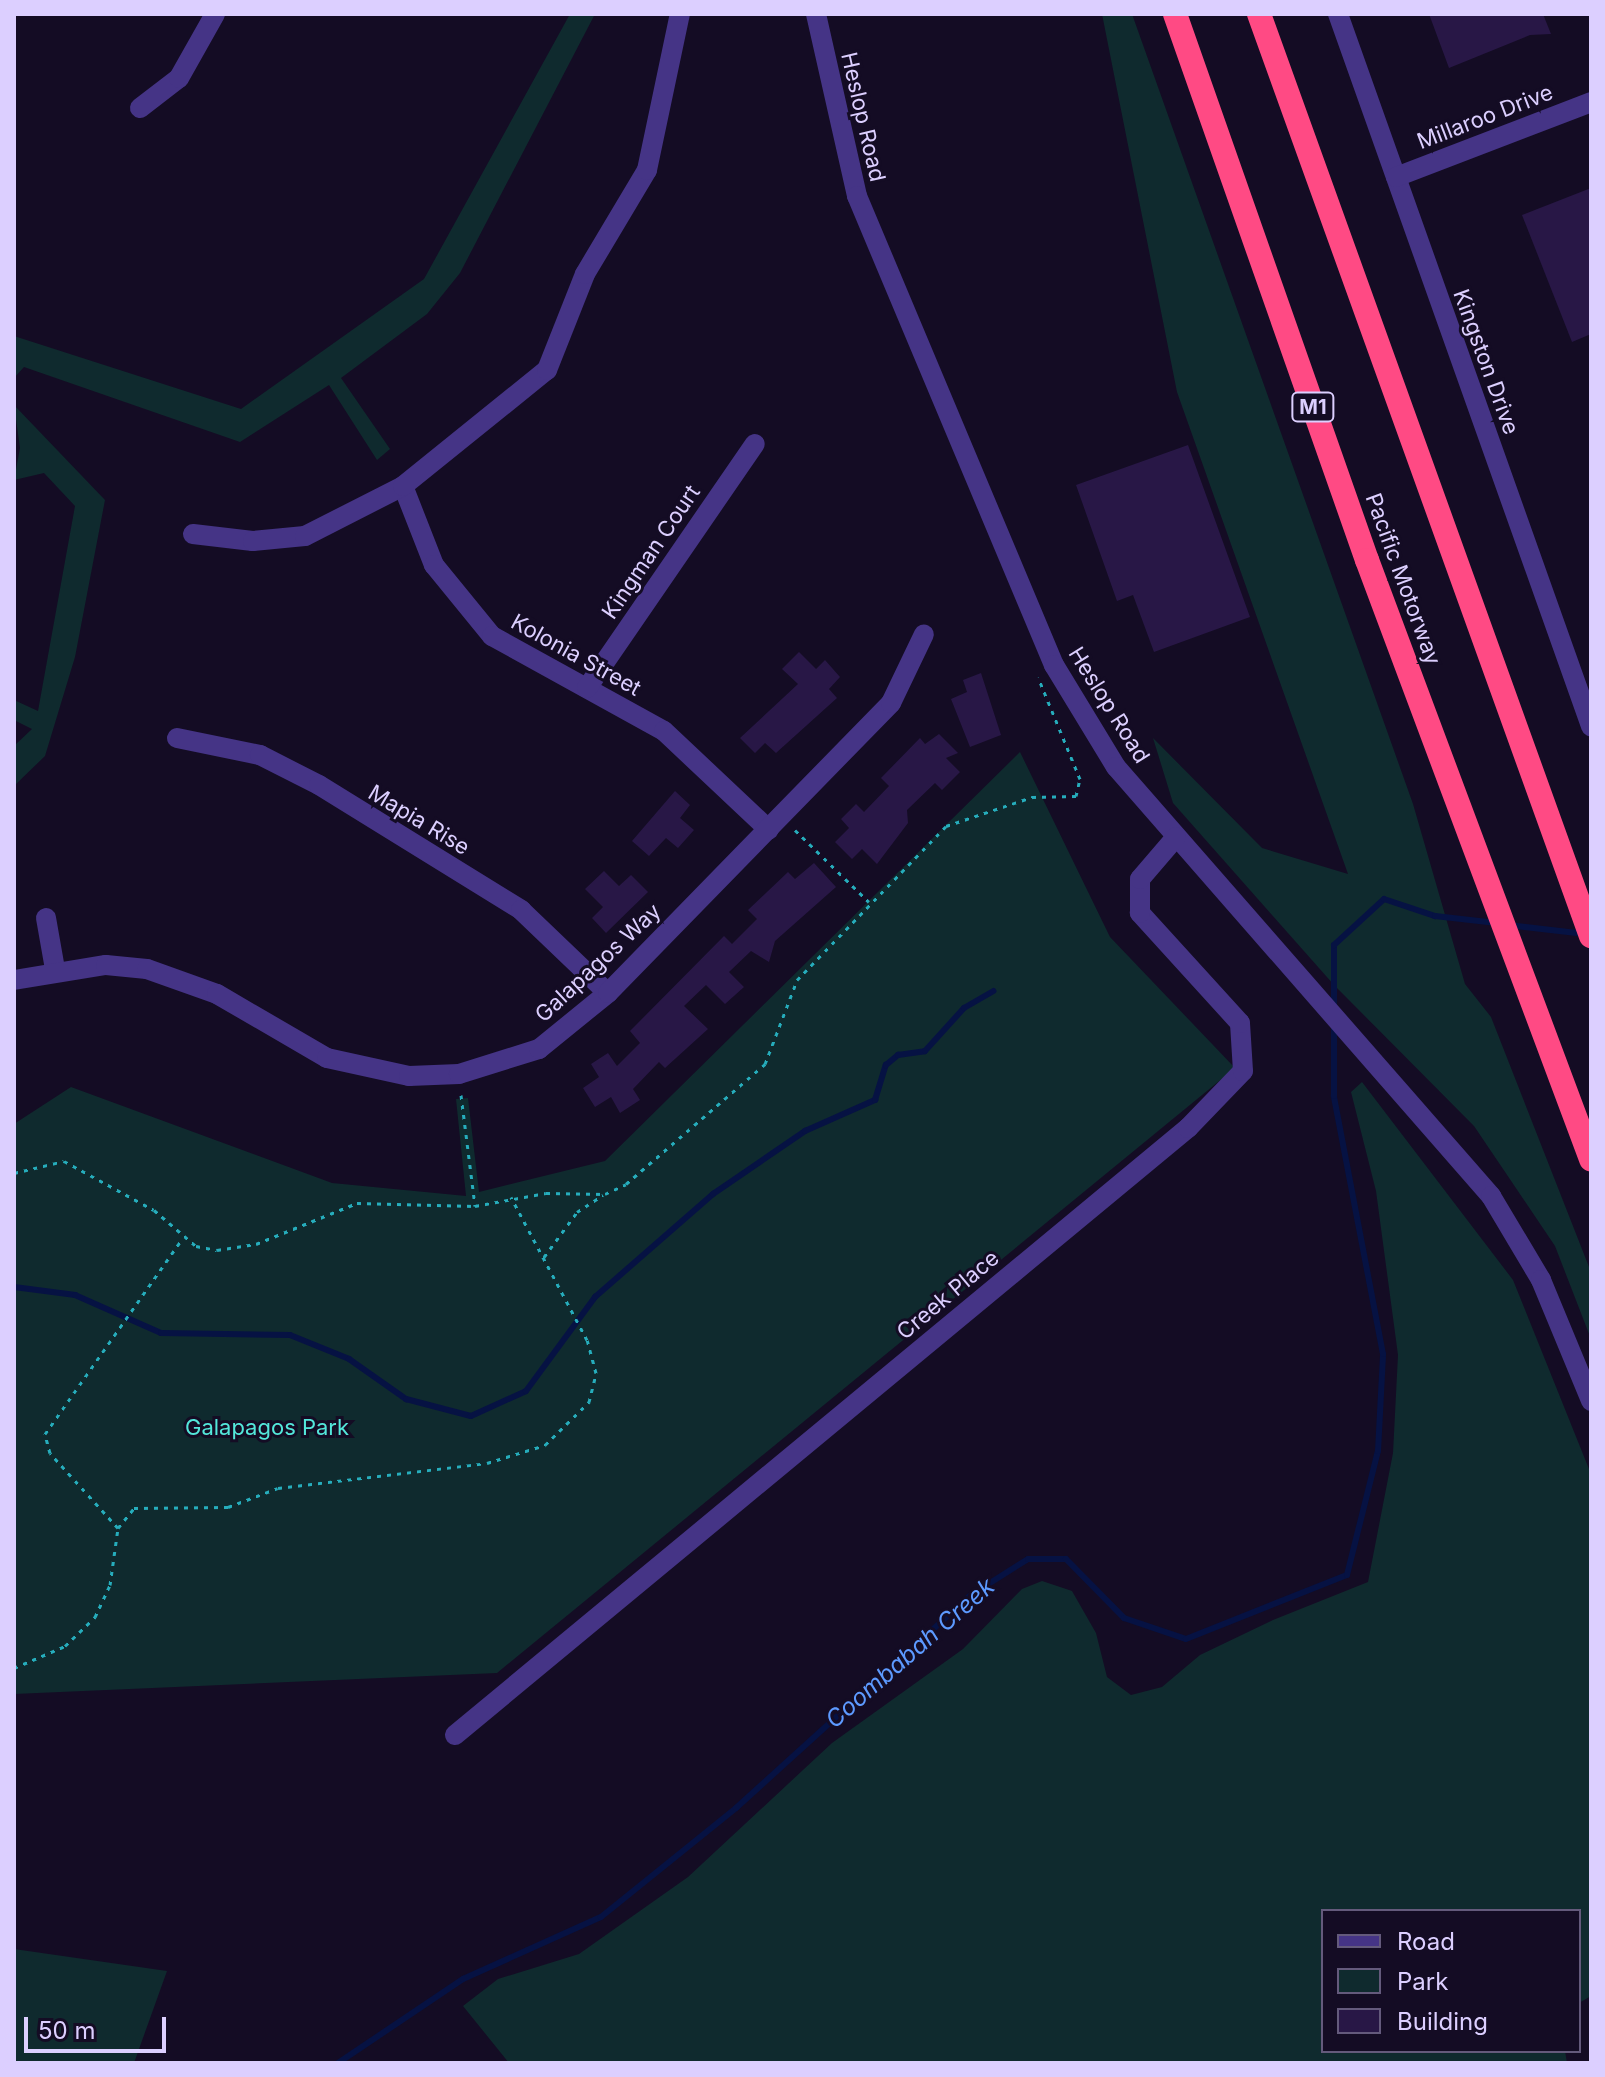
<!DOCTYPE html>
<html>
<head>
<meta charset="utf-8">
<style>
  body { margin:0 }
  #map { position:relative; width:1605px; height:2077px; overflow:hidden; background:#140c24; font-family:Inter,sans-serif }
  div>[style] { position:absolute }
  .green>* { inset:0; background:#0f2a2e }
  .stream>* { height:6px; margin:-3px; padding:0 3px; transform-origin:3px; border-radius:3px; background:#061243 }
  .building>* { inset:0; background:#281746 }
  .path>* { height:3px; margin-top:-1.5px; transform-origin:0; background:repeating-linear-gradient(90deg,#26adbc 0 4px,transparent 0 10px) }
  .minor>* { height:20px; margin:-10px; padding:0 10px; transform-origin:10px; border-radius:10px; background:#453486 }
  .highway>* { height:24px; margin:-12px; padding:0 12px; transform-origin:12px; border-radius:12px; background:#ff4a84 }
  span { translate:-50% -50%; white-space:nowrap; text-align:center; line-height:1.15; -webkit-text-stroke:6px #140c24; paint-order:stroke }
  .shield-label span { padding:2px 6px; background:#140c24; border:2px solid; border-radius:6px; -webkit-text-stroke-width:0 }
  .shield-label { font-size:20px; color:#dccfff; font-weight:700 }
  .street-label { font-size:22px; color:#dccfff }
  .park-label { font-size:22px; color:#53e7da }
  .water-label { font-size:24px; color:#5d9aff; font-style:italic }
  .frame { position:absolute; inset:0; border:16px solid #dccfff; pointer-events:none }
  .legend { position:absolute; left:1321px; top:1909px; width:260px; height:144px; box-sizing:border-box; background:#140c24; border:2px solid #645a7c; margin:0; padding:10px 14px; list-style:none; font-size:24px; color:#dccfff }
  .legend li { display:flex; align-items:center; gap:16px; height:40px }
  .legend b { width:40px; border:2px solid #645a7c }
  .scale { position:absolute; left:24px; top:2017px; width:142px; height:36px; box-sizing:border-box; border:4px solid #dccfff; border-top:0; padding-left:10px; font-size:24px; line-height:28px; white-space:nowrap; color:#dccfff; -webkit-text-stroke:6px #140c24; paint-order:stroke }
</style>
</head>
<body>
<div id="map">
  <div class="green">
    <i style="clip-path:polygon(570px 14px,595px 14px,460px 273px,427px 314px,341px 378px,390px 449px,377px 460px,329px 385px,240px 442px,24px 367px,14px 378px,14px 336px,241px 409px,424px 279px)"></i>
    <i style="clip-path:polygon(1102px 14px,1132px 14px,1413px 804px,1465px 984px,1491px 1017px,1591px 1272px,1591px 1339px,1555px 1246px,1474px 1126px,1334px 985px,1173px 803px,1153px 738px,1262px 848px,1348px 874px,1177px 392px)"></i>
    <i style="clip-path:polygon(14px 405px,105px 500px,75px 657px,45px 756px,14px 786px,14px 746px,32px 729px,14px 720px,14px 700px,38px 711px,75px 506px,44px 473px,14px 480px,20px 448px)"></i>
    <i style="clip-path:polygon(1020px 752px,1110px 937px,1235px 1068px,497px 1673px,14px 1694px,14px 1124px,71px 1087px,332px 1183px,466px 1196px,456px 1099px,468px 1098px,479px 1192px,605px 1161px)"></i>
    <i style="clip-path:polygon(1362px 1082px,1513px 1280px,1591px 1474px,1591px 1996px,1579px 2003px,1579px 1911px,1323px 1911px,1323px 2051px,1565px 2051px,1567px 2063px,509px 2063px,463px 2006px,498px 1979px,579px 1954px,688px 1877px,832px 1743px,963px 1649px,1022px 1589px,1042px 1581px,1072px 1591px,1096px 1633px,1107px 1677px,1131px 1695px,1162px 1687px,1200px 1655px,1273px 1620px,1368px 1582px,1393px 1453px,1398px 1355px,1376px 1191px,1351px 1092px)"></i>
    <i style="clip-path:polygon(14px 1949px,167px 1971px,134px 2063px,14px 2063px)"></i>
  </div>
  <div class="stream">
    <i style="left:1508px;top:925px;width:78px;rotate:6.7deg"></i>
    <i style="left:1334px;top:1009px;width:64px;rotate:-90deg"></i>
    <i style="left:1334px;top:945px;width:68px;rotate:-42.6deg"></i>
    <i style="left:1384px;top:899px;width:54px;rotate:18.4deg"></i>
    <i style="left:1435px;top:916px;width:62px;rotate:6.4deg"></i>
    <i style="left:14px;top:1287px;width:62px;rotate:7.5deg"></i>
    <i style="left:75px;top:1295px;width:94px;rotate:23.8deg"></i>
    <i style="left:161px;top:1333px;width:129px;rotate:0.9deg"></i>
    <i style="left:290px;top:1335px;width:64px;rotate:22.1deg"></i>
    <i style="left:349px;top:1359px;width:70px;rotate:35.1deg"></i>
    <i style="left:406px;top:1399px;width:67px;rotate:14.7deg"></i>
    <i style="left:471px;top:1416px;width:60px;rotate:-24.4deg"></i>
    <i style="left:526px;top:1391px;width:117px;rotate:-53.7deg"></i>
    <i style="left:595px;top:1297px;width:157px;rotate:-41.1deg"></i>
    <i style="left:713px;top:1194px;width:112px;rotate:-34.4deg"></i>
    <i style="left:805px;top:1131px;width:77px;rotate:-23.9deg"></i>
    <i style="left:875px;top:1100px;width:37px;rotate:-73deg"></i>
    <i style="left:886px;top:1065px;width:16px;rotate:-40deg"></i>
    <i style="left:898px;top:1055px;width:27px;rotate:-8deg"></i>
    <i style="left:925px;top:1051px;width:58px;rotate:-47.8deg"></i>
    <i style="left:964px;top:1008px;width:34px;rotate:-30deg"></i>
    <i style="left:338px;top:2063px;width:151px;rotate:-33.9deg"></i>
    <i style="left:463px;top:1979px;width:151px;rotate:-24.2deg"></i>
    <i style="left:601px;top:1917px;width:174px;rotate:-38.9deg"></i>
    <i style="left:736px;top:1808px;width:317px;rotate:-42.2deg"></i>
    <i style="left:971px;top:1595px;width:67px;rotate:-32.3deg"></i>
    <i style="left:1028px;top:1559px;width:38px"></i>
    <i style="left:1066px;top:1559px;width:83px;rotate:45.5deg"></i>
    <i style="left:1124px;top:1618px;width:65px;rotate:18.7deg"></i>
    <i style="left:1186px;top:1639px;width:173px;rotate:-21.7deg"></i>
    <i style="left:1347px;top:1575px;width:128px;rotate:-76deg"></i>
    <i style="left:1378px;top:1451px;width:97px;rotate:-87deg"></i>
    <i style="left:1383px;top:1354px;width:263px;rotate:-100.8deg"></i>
    <i style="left:1334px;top:1096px;width:72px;rotate:-90deg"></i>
  </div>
  <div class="building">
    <i style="clip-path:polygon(1429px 14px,1543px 14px,1551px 34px,1530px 35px,1449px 68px)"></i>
    <i style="clip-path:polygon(1591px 188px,1591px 334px,1572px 342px,1522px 215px)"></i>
    <i style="clip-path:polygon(1188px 445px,1250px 617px,1154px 652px,1133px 595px,1117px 601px,1076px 485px)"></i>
    <i style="clip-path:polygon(799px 652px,816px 669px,825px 660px,840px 677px,829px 689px,837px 698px,776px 753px,765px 743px,755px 753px,740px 738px,798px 684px,782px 669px)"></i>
    <i style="clip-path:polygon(981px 673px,1001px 735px,970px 747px,951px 699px,967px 692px,963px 680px)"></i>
    <i style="clip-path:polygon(939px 734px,958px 753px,946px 758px,960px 772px,942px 790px,935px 783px,907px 810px,908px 823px,877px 864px,862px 849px,852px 859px,835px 842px,849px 828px,841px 819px,856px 804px,864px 812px,889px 786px,881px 778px,920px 738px,925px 744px)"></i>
    <i style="clip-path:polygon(675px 791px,690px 805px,680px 818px,694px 830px,678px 848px,666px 838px,649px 856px,632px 841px)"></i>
    <i style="clip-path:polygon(814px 863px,836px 887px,775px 941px,769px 962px,751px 951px,729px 972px,744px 987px,725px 1004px,706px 985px,684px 1006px,708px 1029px,665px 1068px,659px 1062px,633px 1089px,640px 1100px,620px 1113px,611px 1097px,595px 1107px,583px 1088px,599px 1077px,591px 1064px,608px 1053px,617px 1066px,640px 1043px,630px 1031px,724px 936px,732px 944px,757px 919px,748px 910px,788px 872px,795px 879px)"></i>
    <i style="clip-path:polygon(604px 871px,619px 886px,631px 875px,648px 892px,606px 933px,592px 918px,603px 907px,585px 889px)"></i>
  </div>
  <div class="path">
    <i style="left:795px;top:830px;width:103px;rotate:44.2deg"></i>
    <i style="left:461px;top:1095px;width:112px;rotate:82.8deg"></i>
    <i style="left:14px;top:1173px;width:51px;rotate:-13.5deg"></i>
    <i style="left:64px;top:1161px;width:102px;rotate:28.6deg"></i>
    <i style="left:154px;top:1210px;width:55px;rotate:40.6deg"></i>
    <i style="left:196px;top:1246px;width:21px;rotate:11deg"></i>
    <i style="left:217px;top:1250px;width:39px;rotate:-9deg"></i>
    <i style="left:256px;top:1244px;width:109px;rotate:-22.1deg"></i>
    <i style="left:357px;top:1203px;width:118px;rotate:1.5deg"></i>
    <i style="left:475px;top:1206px;width:72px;rotate:-10.4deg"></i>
    <i style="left:546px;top:1193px;width:59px;rotate:1deg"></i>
    <i style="left:605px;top:1194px;width:23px;rotate:-25deg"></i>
    <i style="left:626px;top:1184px;width:184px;rotate:-40.8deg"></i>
    <i style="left:765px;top:1064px;width:90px;rotate:-69.1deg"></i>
    <i style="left:797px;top:980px;width:214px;rotate:-45.9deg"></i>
    <i style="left:946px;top:826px;width:91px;rotate:-18.6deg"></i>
    <i style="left:1032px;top:797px;width:44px;rotate:-1.3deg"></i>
    <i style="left:1076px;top:796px;width:17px;rotate:-77deg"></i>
    <i style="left:1080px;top:779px;width:110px;rotate:-112.4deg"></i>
    <i style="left:544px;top:1257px;width:56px;rotate:-53.7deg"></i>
    <i style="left:577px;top:1212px;width:31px;rotate:-33deg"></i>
    <i style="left:118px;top:1528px;width:101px;rotate:-132.2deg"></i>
    <i style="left:50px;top:1453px;width:20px;rotate:-105deg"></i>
    <i style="left:45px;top:1434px;width:238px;rotate:-54.9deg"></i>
    <i style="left:14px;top:1668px;width:56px;rotate:-23.3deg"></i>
    <i style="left:65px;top:1646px;width:42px;rotate:-44deg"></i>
    <i style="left:95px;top:1617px;width:35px;rotate:-65deg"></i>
    <i style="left:110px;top:1585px;width:58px;rotate:-82deg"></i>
    <i style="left:118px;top:1528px;width:26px;rotate:-51deg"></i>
    <i style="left:134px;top:1508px;width:94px;rotate:-0.6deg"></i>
    <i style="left:228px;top:1507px;width:53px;rotate:-20.8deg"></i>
    <i style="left:278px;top:1488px;width:210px;rotate:-6.8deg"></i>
    <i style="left:487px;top:1463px;width:61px;rotate:-17.2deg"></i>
    <i style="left:545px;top:1445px;width:62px;rotate:-44.3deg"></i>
    <i style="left:589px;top:1402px;width:30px;rotate:-76deg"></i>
    <i style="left:596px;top:1373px;width:34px;rotate:-105deg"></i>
    <i style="left:587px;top:1340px;width:162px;rotate:-118deg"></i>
  </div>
  <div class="minor">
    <i style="left:816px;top:14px;width:187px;rotate:77.3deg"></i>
    <i style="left:857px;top:196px;width:509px;rotate:67.22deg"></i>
    <i style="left:1054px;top:665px;width:119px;rotate:58.7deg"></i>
    <i style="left:1116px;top:767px;width:570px;rotate:48.84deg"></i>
    <i style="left:1491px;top:1196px;width:98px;rotate:59.2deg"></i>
    <i style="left:1541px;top:1280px;width:131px;rotate:67.5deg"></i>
    <i style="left:1338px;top:14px;width:756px;rotate:70.44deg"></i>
    <i style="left:140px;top:108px;width:49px;rotate:-37.6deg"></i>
    <i style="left:179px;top:78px;width:73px;rotate:-60.6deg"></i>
    <i style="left:1396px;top:177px;width:209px;rotate:-21deg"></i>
    <i style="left:403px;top:486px;width:85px;rotate:68.6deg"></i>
    <i style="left:434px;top:565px;width:92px;rotate:50.8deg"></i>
    <i style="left:492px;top:636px;width:196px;rotate:28.9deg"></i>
    <i style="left:664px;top:731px;width:144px;rotate:43.3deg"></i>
    <i style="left:193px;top:534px;width:60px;rotate:6.7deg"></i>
    <i style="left:253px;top:541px;width:52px;rotate:-5.5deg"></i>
    <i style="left:305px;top:536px;width:110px;rotate:-27deg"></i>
    <i style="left:403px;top:486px;width:185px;rotate:-38.9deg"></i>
    <i style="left:547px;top:370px;width:103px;rotate:-68.4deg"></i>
    <i style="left:585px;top:274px;width:121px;rotate:-59.2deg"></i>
    <i style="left:647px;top:170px;width:159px;rotate:-78.1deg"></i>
    <i style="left:587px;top:688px;width:296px;rotate:-55.5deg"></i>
    <i style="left:177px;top:738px;width:85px;rotate:11.6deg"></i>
    <i style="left:260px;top:755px;width:66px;rotate:27deg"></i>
    <i style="left:319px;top:785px;width:238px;rotate:31.7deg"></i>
    <i style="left:521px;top:910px;width:120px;rotate:43.7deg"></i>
    <i style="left:46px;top:918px;width:52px;rotate:80deg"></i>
    <i style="left:14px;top:980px;width:93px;rotate:-9.3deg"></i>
    <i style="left:106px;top:965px;width:41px;rotate:5.6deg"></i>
    <i style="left:147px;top:969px;width:74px;rotate:19.7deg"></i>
    <i style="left:217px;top:994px;width:127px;rotate:30.2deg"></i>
    <i style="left:327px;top:1058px;width:84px;rotate:12.4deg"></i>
    <i style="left:409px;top:1076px;width:50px;rotate:-2.3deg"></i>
    <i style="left:459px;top:1074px;width:84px;rotate:-17.4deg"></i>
    <i style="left:539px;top:1049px;width:89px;rotate:-39.1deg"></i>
    <i style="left:608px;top:993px;width:405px;rotate:-45.7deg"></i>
    <i style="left:891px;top:703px;width:76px;rotate:-64.4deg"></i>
    <i style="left:455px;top:1735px;width:952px;rotate:-39.63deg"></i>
    <i style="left:1188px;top:1128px;width:79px;rotate:-46deg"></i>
    <i style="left:1243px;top:1071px;width:48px;rotate:-93.6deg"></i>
    <i style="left:1240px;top:1023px;width:149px;rotate:-132.3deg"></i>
    <i style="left:1140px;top:913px;width:34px;rotate:-90deg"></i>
    <i style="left:1140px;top:879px;width:55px;rotate:-49.4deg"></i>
  </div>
  <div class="highway">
    <i style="left:1175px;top:14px;width:579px;rotate:70.63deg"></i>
    <i style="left:1367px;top:560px;width:640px;rotate:69.5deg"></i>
    <i style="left:1259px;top:14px;width:980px;rotate:70.2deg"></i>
  </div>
  <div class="shield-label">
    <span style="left:1313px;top:407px">M1</span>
  </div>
  <div class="street-label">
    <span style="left:863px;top:117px;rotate:77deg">Heslop Road</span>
    <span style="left:1485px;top:117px;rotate:-21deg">Millaroo Drive</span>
    <span style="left:1486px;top:362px;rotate:70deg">Kingston Drive</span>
    <span style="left:651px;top:552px;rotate:-56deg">Kingman Court</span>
    <span style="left:1403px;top:579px;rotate:70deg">Pacific Motorway</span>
    <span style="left:576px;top:655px;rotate:29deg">Kolonia Street</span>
    <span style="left:1109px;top:705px;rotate:58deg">Heslop Road</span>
    <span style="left:419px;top:820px;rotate:31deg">Mapia Rise</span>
    <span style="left:598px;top:963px;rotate:-43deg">Galapagos Way</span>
    <span style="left:948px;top:1295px;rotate:-40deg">Creek Place</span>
  </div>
  <div class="park-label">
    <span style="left:267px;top:1428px">Galapagos Park</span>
  </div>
  <div class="water-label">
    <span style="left:910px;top:1653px;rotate:-41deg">Coombabah Creek</span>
  </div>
  <div class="frame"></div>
  <ul class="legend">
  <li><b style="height:10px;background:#453486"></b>Road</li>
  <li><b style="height:22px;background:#0f2a2e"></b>Park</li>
  <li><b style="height:22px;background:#281746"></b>Building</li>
  </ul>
  <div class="scale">50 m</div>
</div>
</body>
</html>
